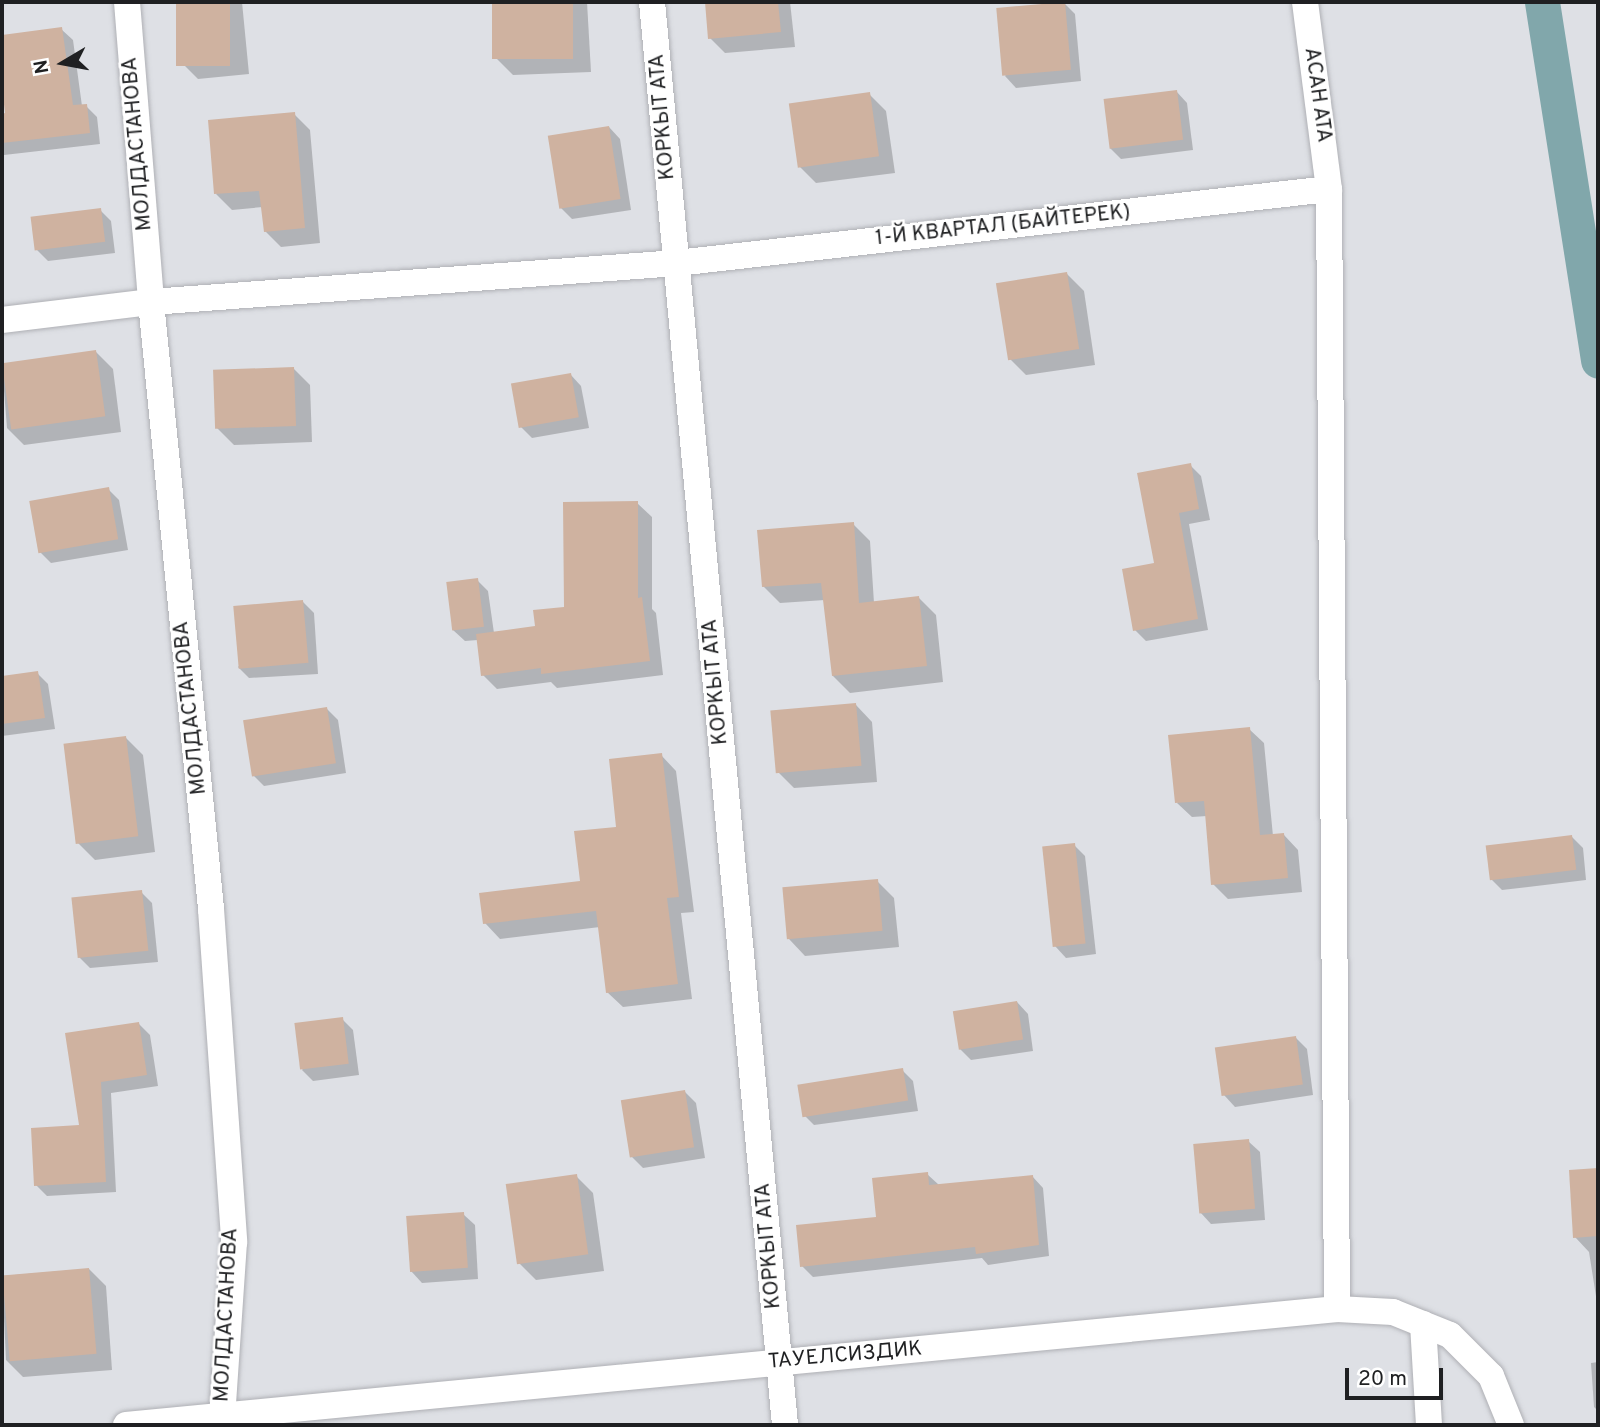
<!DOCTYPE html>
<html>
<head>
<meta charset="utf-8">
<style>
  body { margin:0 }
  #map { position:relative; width:1600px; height:1427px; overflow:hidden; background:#dee0e5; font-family:Overpass,sans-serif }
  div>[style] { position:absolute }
  .shadow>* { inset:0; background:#0003 }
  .canal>* { height:35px; margin:-17.5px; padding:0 17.5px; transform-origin:17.5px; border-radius:17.5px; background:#81a7ab }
  .building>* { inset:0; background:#cfb2a0; transform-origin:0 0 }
  .roads { filter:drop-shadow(0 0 2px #afb0b5) drop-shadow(0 0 2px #afb0b5) }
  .minor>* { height:26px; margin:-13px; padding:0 13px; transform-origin:13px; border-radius:13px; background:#fff }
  span { translate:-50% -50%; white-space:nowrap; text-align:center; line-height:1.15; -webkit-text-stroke:5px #fff; paint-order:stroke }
  .street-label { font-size:21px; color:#1f2022 }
  .frame { position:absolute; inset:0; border:4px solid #1f2022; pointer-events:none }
  .north { position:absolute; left:28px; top:28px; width:70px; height:70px; -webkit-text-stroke:5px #fff; paint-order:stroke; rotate:260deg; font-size:19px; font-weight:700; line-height:28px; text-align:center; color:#1f2022 }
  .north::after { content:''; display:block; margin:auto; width:24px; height:32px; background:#1f2022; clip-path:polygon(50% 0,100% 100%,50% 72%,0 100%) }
  .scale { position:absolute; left:1345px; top:1368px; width:98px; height:32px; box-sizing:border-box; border:4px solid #1f2022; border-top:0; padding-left:9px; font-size:21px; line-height:24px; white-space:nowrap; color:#1f2022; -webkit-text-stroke:5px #fff; paint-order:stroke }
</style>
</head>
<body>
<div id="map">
  <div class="shadow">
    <i style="clip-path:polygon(178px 2px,242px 2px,249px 74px,198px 79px,184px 65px)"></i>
    <i style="clip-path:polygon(493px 2px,587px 2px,591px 72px,513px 75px,496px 58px)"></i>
    <i style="clip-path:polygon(706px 2px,790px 2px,795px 47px,725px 53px,710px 38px)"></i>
    <i style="clip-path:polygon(1064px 3px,1075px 14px,1081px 81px,1016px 88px,1005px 76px)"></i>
    <i style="clip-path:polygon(61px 29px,73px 40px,82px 106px,86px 106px,97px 117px,100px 144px,4px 155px,2px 115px,7px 115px,2px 74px,2px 37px)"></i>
    <i style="clip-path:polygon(1176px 91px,1187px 103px,1193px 150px,1121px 159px,1110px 148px)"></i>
    <i style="clip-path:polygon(869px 94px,886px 111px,895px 173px,816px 183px,799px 166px)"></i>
    <i style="clip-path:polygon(294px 114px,310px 130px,320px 243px,281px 247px,265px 231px,263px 207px,232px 210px,216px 194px)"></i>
    <i style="clip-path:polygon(609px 127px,620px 139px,631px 210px,572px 219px,561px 208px)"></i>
    <i style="clip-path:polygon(100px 210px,111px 221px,115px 253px,48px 261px,37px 250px)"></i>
    <i style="clip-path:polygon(1067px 274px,1084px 291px,1095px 365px,1026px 375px,1009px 358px)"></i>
    <i style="clip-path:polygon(96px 352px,113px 369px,121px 432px,24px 445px,7px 428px,2px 365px)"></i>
    <i style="clip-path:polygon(293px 368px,310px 385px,312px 442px,234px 445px,217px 428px)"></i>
    <i style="clip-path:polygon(570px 374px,581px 386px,589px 428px,532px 438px,521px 427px)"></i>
    <i style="clip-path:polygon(1190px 465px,1201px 476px,1210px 520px,1189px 524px,1208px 630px,1146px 641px,1135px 630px)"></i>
    <i style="clip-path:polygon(108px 489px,119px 500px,128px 550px,51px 563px,40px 552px)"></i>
    <i style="clip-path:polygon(637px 503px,652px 517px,652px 609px,656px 613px,663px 675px,557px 688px,551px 682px,497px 689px,483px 675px,478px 640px,465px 641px,453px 630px,477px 580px,488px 591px,494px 633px,537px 627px,566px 608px)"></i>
    <i style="clip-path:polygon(853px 524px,870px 541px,874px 603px,919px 598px,936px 615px,943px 682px,850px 693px,833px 676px,825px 600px,780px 603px,763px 586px)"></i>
    <i style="clip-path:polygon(302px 601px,314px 613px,318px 674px,249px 678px,238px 667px)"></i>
    <i style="clip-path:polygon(37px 673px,48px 684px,55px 729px,2px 736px,2px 678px)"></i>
    <i style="clip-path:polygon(856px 705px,872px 722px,877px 782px,794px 788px,777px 771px)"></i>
    <i style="clip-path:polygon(327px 709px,338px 720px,346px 773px,264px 786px,253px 775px)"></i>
    <i style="clip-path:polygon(1249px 729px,1264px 743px,1273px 836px,1284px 835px,1298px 850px,1302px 892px,1228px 899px,1213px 884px,1207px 816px,1192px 817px,1177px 803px)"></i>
    <i style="clip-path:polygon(126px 738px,143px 755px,155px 852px,95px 860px,78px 843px)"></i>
    <i style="clip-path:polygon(661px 755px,676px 771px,694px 912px,681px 913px,692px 999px,623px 1007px,607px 992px,600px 927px,500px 939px,485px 923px,581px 883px)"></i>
    <i style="clip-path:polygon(1572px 837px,1583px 848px,1586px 880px,1502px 890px,1491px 879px)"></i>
    <i style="clip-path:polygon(1074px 845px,1085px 856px,1096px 954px,1066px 958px,1055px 946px)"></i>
    <i style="clip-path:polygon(877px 881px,894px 898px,899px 947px,805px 956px,789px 939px)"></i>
    <i style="clip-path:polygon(141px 892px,152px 903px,158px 962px,90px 968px,79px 957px)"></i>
    <i style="clip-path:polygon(1017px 1002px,1028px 1014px,1033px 1051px,971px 1060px,960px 1049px)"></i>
    <i style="clip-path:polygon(342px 1019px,353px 1030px,359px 1075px,313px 1081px,302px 1070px)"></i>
    <i style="clip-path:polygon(138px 1023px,150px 1035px,158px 1086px,111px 1093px,116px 1192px,47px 1196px,36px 1185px,81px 1127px,67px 1035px)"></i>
    <i style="clip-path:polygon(1296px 1038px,1307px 1049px,1313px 1095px,1235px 1107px,1224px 1095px)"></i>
    <i style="clip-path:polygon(902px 1070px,913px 1081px,918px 1111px,814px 1125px,803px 1114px)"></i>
    <i style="clip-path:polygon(685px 1092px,696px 1103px,705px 1158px,643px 1168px,632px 1157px)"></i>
    <i style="clip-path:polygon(1248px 1141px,1260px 1152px,1265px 1220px,1211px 1224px,1200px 1212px)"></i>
    <i style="clip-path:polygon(1598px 1170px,1598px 1309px,1589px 1252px,1575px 1237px,1571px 1172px)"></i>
    <i style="clip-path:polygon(927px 1174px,939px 1185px,1032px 1176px,1043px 1188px,1049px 1256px,988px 1265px,982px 1258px,813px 1277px,802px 1266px,878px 1218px)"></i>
    <i style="clip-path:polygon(576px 1176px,593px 1193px,604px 1271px,536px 1280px,519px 1263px)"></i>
    <i style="clip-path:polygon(463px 1214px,475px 1225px,478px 1279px,422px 1283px,411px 1271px)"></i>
    <i style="clip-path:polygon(89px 1269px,106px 1286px,112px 1370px,23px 1377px,6px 1360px,2px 1276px)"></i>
    <i style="clip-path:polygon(1598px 1362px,1598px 1411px,1594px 1407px,1591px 1363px)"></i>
  </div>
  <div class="canal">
    <i style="left:1542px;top:2px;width:363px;rotate:81.1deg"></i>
  </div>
  <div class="building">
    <i style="left:176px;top:2px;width:54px;height:64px"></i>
    <i style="left:492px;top:2px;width:81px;height:57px"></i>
    <i style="clip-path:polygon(705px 2px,778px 2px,781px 32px,708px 39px)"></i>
    <i style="left:1065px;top:2px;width:68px;height:69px;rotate:85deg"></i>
    <i style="clip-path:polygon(62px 27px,73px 105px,87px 104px,90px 133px,2px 143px,2px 114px,5px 113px,2px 87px,2px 35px)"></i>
    <i style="left:1177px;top:90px;width:50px;height:74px;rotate:83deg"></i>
    <i style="left:870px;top:92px;width:65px;height:82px;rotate:82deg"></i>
    <i style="clip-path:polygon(295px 112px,305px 228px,264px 232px,259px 191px,214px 194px,208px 120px)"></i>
    <i style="left:609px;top:126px;width:74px;height:62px;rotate:81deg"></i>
    <i style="left:101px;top:208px;width:34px;height:71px;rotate:83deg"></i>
    <i style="left:1067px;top:272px;width:78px;height:72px;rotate:81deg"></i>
    <i style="left:96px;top:350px;width:67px;height:95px;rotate:82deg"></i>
    <i style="left:294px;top:367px;width:59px;height:81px;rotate:88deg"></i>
    <i style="left:571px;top:373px;width:45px;height:61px;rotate:80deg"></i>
    <i style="clip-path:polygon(1191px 463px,1199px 509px,1179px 513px,1198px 619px,1133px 631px,1122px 569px,1154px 563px,1137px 473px)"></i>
    <i style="left:109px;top:487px;width:53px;height:81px;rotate:80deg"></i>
    <i style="clip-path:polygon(638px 501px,638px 598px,642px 597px,650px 661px,541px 674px,541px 668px,481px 676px,476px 634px,535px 626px,533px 610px,564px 607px,563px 502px)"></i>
    <i style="clip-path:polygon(854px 522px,859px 603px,919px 596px,927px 666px,832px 676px,821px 583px,762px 587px,757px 530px)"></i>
    <i style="left:478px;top:578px;width:49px;height:32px;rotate:83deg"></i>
    <i style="left:303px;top:600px;width:63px;height:70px;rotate:85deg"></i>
    <i style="clip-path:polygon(38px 671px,45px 718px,2px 724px,2px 676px)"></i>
    <i style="left:856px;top:703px;width:63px;height:86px;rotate:85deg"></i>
    <i style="left:327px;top:707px;width:57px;height:85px;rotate:81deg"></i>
    <i style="clip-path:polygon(1250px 727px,1260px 835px,1284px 833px,1288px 878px,1211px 885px,1204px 801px,1175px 803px,1168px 735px)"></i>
    <i style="left:126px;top:736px;width:101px;height:63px;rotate:83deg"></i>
    <i style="clip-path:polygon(662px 753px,679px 897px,667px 898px,678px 984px,606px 993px,596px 911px,483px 924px,479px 893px,580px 881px,574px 831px,616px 827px,609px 759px)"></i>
    <i style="left:1572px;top:835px;width:35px;height:87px;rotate:83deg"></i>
    <i style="left:1075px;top:843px;width:101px;height:33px;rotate:84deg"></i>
    <i style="left:878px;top:879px;width:52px;height:96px;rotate:85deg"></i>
    <i style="left:142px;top:890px;width:61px;height:71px;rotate:84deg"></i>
    <i style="left:1017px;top:1001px;width:39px;height:65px;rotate:81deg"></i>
    <i style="left:343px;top:1017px;width:47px;height:49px;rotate:83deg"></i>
    <i style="clip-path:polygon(139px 1022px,147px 1075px,101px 1082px,106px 1182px,34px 1186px,31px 1128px,79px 1125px,65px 1033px)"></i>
    <i style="left:1296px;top:1036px;width:49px;height:82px;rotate:82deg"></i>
    <i style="left:903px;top:1068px;width:33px;height:107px;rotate:81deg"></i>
    <i style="left:685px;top:1090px;width:58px;height:65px;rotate:81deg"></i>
    <i style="left:1249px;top:1139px;width:70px;height:56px;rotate:85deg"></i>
    <i style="clip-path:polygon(1598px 1168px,1598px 1236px,1573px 1238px,1569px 1170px)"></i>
    <i style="clip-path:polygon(928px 1172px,929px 1185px,1033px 1175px,1039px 1245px,976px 1254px,975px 1247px,800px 1267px,796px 1225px,876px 1217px,872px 1178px)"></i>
    <i style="left:577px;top:1174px;width:81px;height:72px;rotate:82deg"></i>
    <i style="left:464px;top:1212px;width:56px;height:58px;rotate:86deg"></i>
    <i style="left:89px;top:1268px;width:86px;height:87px;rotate:85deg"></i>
  </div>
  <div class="roads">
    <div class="minor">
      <i style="left:127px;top:2px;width:301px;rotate:85.4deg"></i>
      <i style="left:151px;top:302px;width:610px;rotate:84.35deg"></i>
      <i style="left:211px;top:909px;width:334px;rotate:86deg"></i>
      <i style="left:234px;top:1242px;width:174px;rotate:93.9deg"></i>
      <i style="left:652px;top:2px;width:1429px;rotate:84.66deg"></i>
      <i style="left:1305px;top:2px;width:189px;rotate:82.7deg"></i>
      <i style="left:1329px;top:189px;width:1120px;rotate:89.59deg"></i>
      <i style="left:2px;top:320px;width:150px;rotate:-6.9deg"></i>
      <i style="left:151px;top:302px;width:527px;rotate:-4.24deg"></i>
      <i style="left:677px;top:263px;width:656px;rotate:-6.48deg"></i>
      <i style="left:1423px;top:1324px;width:101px;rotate:86.6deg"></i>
      <i style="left:126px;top:1425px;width:1217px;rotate:-5.47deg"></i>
      <i style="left:1337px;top:1309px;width:56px;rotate:3.1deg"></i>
      <i style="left:1393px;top:1312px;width:61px;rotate:22deg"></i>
      <i style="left:1450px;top:1335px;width:58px;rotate:45deg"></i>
      <i style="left:1491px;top:1376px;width:53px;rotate:67.8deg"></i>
    </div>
  </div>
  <div class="street-label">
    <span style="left:1317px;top:95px;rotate:82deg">АСАН АТА</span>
    <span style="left:663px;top:117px;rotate:-95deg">КОРКЫТ АТА</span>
    <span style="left:138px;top:144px;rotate:-95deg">МОЛДАСТАНОВА</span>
    <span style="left:1003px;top:226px;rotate:-6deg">1-Й КВАРТАЛ (БАЙТЕРЕК)</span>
    <span style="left:716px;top:682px;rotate:-95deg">КОРКЫТ АТА</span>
    <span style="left:191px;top:708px;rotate:-96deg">МОЛДАСТАНОВА</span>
    <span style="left:769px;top:1246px;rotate:-95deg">КОРКЫТ АТА</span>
    <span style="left:227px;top:1315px;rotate:-87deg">МОЛДАСТАНОВА</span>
    <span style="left:845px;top:1356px;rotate:-5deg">ТАУЕЛСИЗДИК</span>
  </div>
  <div class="frame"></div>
  <div class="north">N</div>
  <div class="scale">20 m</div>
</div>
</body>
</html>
